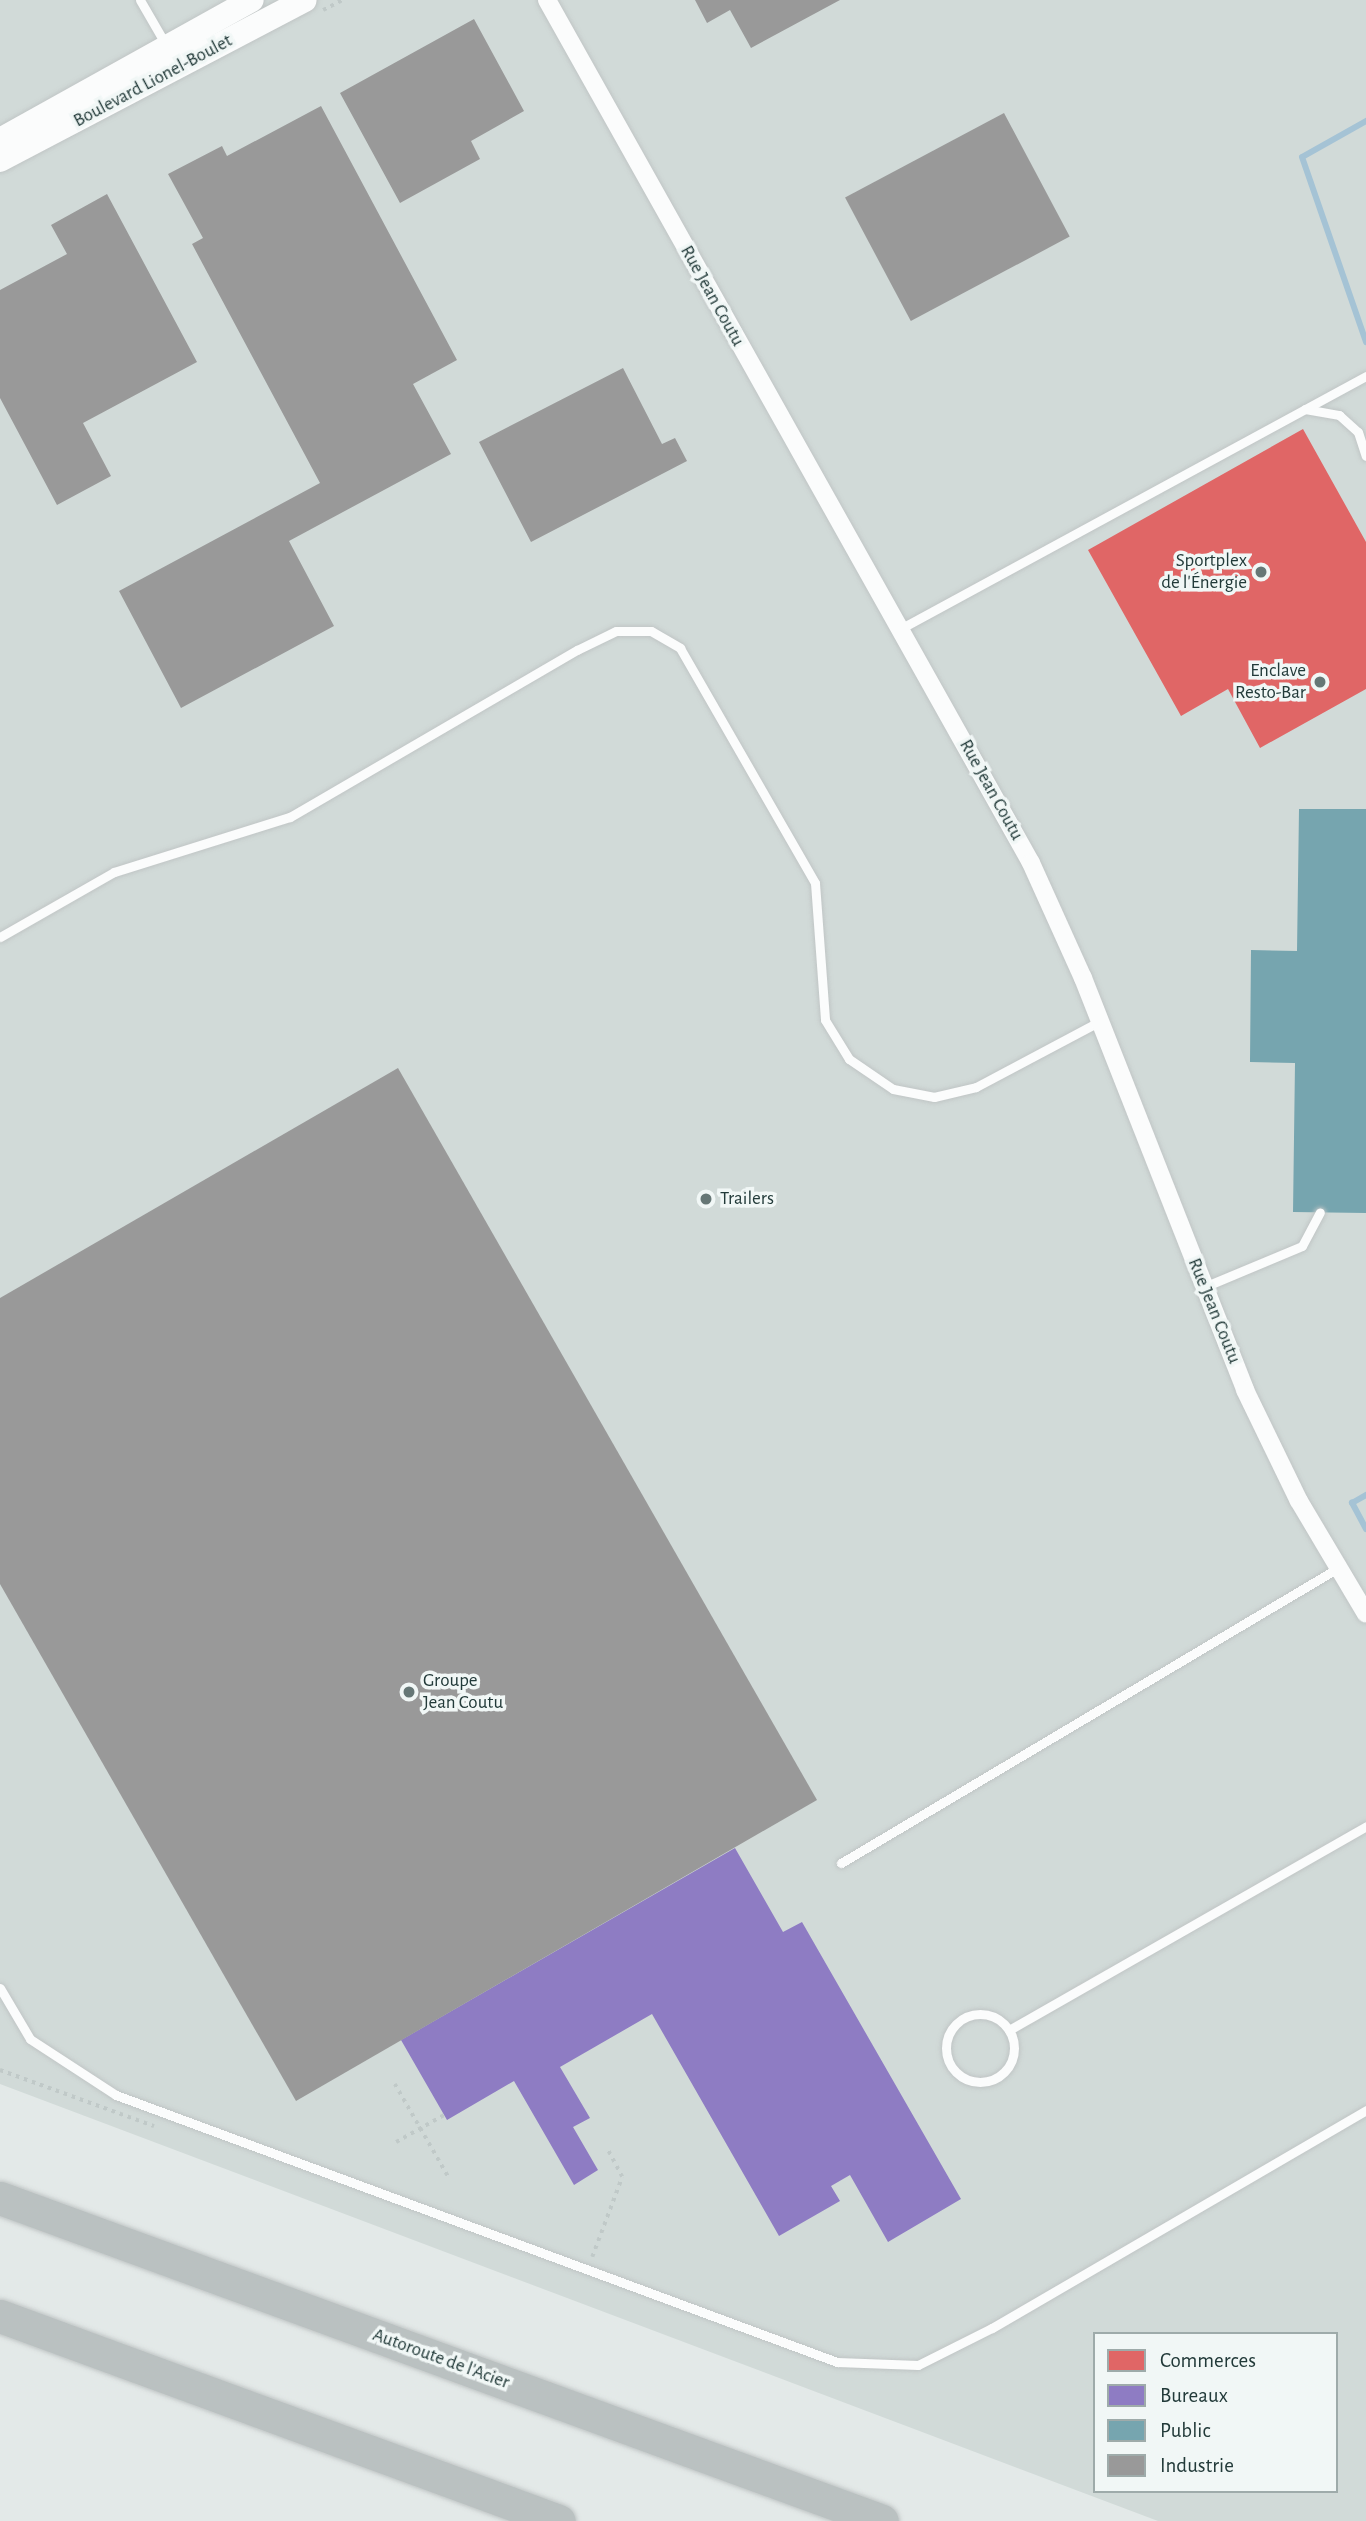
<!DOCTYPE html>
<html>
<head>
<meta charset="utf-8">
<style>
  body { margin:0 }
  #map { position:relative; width:1366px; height:2521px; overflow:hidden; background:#e3e9e8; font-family:"Alegreya Sans",sans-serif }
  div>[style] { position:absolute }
  .built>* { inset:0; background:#d1dad8 }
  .shops>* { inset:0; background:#e06666 }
  .offices>* { inset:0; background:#8e7cc3 }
  .public>* { inset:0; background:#76a5af }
  .industry>* { inset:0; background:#999; transform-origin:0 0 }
  .stream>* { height:6px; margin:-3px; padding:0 3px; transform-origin:3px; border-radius:3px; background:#a5c3d5 }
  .path>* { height:3.5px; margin-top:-1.75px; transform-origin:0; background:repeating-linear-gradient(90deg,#c0c9c8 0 3.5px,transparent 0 8.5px) }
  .roads { filter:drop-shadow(0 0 2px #c0c5c5) drop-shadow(0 0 2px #c0c5c5) }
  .service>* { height:9px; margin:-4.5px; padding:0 4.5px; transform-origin:4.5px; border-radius:4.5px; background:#fbfcfc }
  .service>.ring { margin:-4.5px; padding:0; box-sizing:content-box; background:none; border:9px solid #fbfcfc; border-radius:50% }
  .minor>* { height:18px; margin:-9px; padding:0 9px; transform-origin:9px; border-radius:9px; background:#fbfcfc }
  .secondary>* { height:24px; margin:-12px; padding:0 12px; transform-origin:12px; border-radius:12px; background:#fbfcfc }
  .motorway>* { height:33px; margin:-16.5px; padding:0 16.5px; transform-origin:16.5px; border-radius:16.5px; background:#bac1c1 }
  .dots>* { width:19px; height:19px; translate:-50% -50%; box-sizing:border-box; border:4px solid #f1f7f6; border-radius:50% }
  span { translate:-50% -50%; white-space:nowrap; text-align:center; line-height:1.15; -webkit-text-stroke:7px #f1f7f6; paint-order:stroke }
  .street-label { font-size:19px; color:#223a39 }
  .poi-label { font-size:19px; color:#223a39 }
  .right { translate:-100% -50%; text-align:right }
  .left { translate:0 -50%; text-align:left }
  .legend { position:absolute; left:1093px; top:2332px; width:245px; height:161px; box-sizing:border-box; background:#f1f7f6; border:2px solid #9eabaa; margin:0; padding:9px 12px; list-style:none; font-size:21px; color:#223a39 }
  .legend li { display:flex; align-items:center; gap:14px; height:35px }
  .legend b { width:35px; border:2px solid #9eabaa }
</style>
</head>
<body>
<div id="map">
  <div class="built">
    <i style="clip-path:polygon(evenodd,0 0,1366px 0,1366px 2521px,1158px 2521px,0 2084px,0 0,1095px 2334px,1336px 2334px,1336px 2491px,1095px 2491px,1095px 2334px)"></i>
  </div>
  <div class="shops">
    <i style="clip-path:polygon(1303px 429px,1366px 542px,1366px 689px,1260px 748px,1228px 689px,1181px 716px,1088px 550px)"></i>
  </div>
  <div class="offices">
    <i style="clip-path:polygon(735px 1848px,783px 1932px,802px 1922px,961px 2199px,888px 2242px,850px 2175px,831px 2186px,840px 2201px,779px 2236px,652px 2014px,560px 2067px,590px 2118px,573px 2127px,598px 2170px,574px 2185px,514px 2081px,447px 2120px,401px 2040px)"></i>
  </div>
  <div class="public">
    <i style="clip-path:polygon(1299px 809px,1366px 809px,1366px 1213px,1293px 1212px,1295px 1063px,1250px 1062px,1251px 950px,1297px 951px)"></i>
  </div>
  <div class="industry">
    <i style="clip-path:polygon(695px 0,840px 0,751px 48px,730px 10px,707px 23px)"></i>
    <i style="clip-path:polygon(474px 19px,524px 111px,471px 141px,480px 159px,400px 203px,340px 93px)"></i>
    <i style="clip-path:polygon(321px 106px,457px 360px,413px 384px,451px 454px,289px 541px,334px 626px,181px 708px,119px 591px,320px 483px,192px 244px,203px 238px,168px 174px,222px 146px,227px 156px)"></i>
    <i style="left:1004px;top:113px;width:140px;height:180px;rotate:62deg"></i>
    <i style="clip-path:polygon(107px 194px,197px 362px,83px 423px,111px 476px,57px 505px,0 398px,0 290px,67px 254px,51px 225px)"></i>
    <i style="clip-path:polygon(623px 368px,662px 444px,675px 438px,687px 461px,531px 542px,479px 442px)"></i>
    <i style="clip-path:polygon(398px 1068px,817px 1800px,296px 2101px,0 1584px,0 1298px)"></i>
  </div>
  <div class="stream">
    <i style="left:1366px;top:121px;width:73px;rotate:150.6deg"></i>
    <i style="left:1302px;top:157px;width:196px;rotate:70.9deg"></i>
    <i style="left:1366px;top:1529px;width:30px;rotate:-118deg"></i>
    <i style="left:1352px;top:1503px;width:16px;rotate:-30deg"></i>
  </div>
  <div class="path">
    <i style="left:323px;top:10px;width:22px;rotate:-27deg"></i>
    <i style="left:0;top:2070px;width:164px;rotate:20deg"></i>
    <i style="left:395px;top:2084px;width:106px;rotate:60.1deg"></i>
    <i style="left:396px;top:2142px;width:55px;rotate:-29.4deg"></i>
    <i style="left:592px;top:2257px;width:85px;rotate:-69.4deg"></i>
    <i style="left:622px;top:2177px;width:32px;rotate:-118deg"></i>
  </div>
  <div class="roads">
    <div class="service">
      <i style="left:140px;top:0;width:52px;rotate:60deg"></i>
      <i style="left:1305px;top:409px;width:35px;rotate:10deg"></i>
      <i style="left:1339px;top:415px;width:25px;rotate:42deg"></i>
      <i style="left:1358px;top:432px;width:25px;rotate:72deg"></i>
      <i style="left:900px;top:629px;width:530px;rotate:-28.5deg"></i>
      <i style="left:0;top:937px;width:131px;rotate:-29.7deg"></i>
      <i style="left:114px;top:872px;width:184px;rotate:-17.4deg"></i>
      <i style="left:290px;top:817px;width:332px;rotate:-30.2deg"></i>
      <i style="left:577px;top:650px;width:43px;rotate:-26deg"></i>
      <i style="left:616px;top:631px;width:35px"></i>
      <i style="left:651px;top:631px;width:34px;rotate:30deg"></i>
      <i style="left:680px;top:648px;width:271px;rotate:60.1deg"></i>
      <i style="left:815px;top:883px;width:137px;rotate:85.8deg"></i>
      <i style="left:825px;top:1020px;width:46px;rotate:58.4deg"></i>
      <i style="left:849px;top:1059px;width:53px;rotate:34.3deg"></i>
      <i style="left:893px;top:1089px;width:42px;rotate:11deg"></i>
      <i style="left:934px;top:1097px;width:43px;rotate:-13.4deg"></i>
      <i style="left:976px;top:1087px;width:140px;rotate:-28deg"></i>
      <i style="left:1204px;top:1287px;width:106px;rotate:-22.7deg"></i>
      <i style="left:1302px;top:1246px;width:38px;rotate:-62deg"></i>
      <i style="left:841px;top:1863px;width:578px;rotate:-30.69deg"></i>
      <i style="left:0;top:1988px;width:59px;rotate:59.5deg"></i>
      <i style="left:30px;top:2039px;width:103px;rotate:33.1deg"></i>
      <i style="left:116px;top:2095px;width:769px;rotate:20.32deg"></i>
      <i style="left:837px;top:2362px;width:81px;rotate:2.1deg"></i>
      <i style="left:918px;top:2365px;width:83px;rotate:-26.6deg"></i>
      <i style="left:992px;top:2328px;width:433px;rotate:-30.2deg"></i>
      <i class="ring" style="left:946px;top:2014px;width:59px;height:59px"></i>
      <i style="left:1009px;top:2030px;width:411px;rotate:-29.7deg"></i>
    </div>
    <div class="minor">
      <i style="left:547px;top:0;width:989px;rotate:60.71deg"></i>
      <i style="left:1031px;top:863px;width:126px;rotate:65.7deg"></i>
      <i style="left:1083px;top:978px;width:443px;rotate:68.5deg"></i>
      <i style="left:1245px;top:1390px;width:123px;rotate:64.1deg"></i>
      <i style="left:1299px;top:1501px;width:131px;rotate:59.3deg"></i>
    </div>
    <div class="secondary">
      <i style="left:0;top:140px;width:288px;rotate:-29.1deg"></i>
      <i style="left:0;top:160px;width:344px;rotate:-27.7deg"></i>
    </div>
    <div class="motorway">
      <i style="left:0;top:2198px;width:939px;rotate:20.11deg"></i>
      <i style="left:0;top:2316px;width:595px;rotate:20.14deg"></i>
    </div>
  </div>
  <div class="dots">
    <i style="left:1261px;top:572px;background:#667776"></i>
    <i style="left:1320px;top:682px;background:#667776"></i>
    <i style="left:706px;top:1199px;background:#667776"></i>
    <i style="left:409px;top:1692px;background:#667776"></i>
  </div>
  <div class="street-label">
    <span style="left:153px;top:81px;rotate:-28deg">Boulevard Lionel-Boulet</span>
    <span style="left:712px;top:296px;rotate:61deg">Rue Jean Coutu</span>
    <span style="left:991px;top:790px;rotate:61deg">Rue Jean Coutu</span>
    <span style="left:1214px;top:1311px;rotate:68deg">Rue Jean Coutu</span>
    <span style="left:441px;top:2359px;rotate:20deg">Autoroute de l'Acier</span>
  </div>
  <div class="poi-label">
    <span class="right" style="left:1247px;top:572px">Sportplex<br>de l'Énergie</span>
    <span class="right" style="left:1306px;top:682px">Enclave<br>Resto-Bar</span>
    <span class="left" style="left:720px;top:1199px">Trailers</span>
    <span class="left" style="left:423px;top:1692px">Groupe<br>Jean Coutu</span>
  </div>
  <ul class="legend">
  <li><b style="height:19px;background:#e06666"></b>Commerces</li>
  <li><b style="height:19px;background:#8e7cc3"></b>Bureaux</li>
  <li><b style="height:19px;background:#76a5af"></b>Public</li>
  <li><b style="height:19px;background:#999"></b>Industrie</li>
  </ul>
</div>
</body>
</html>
